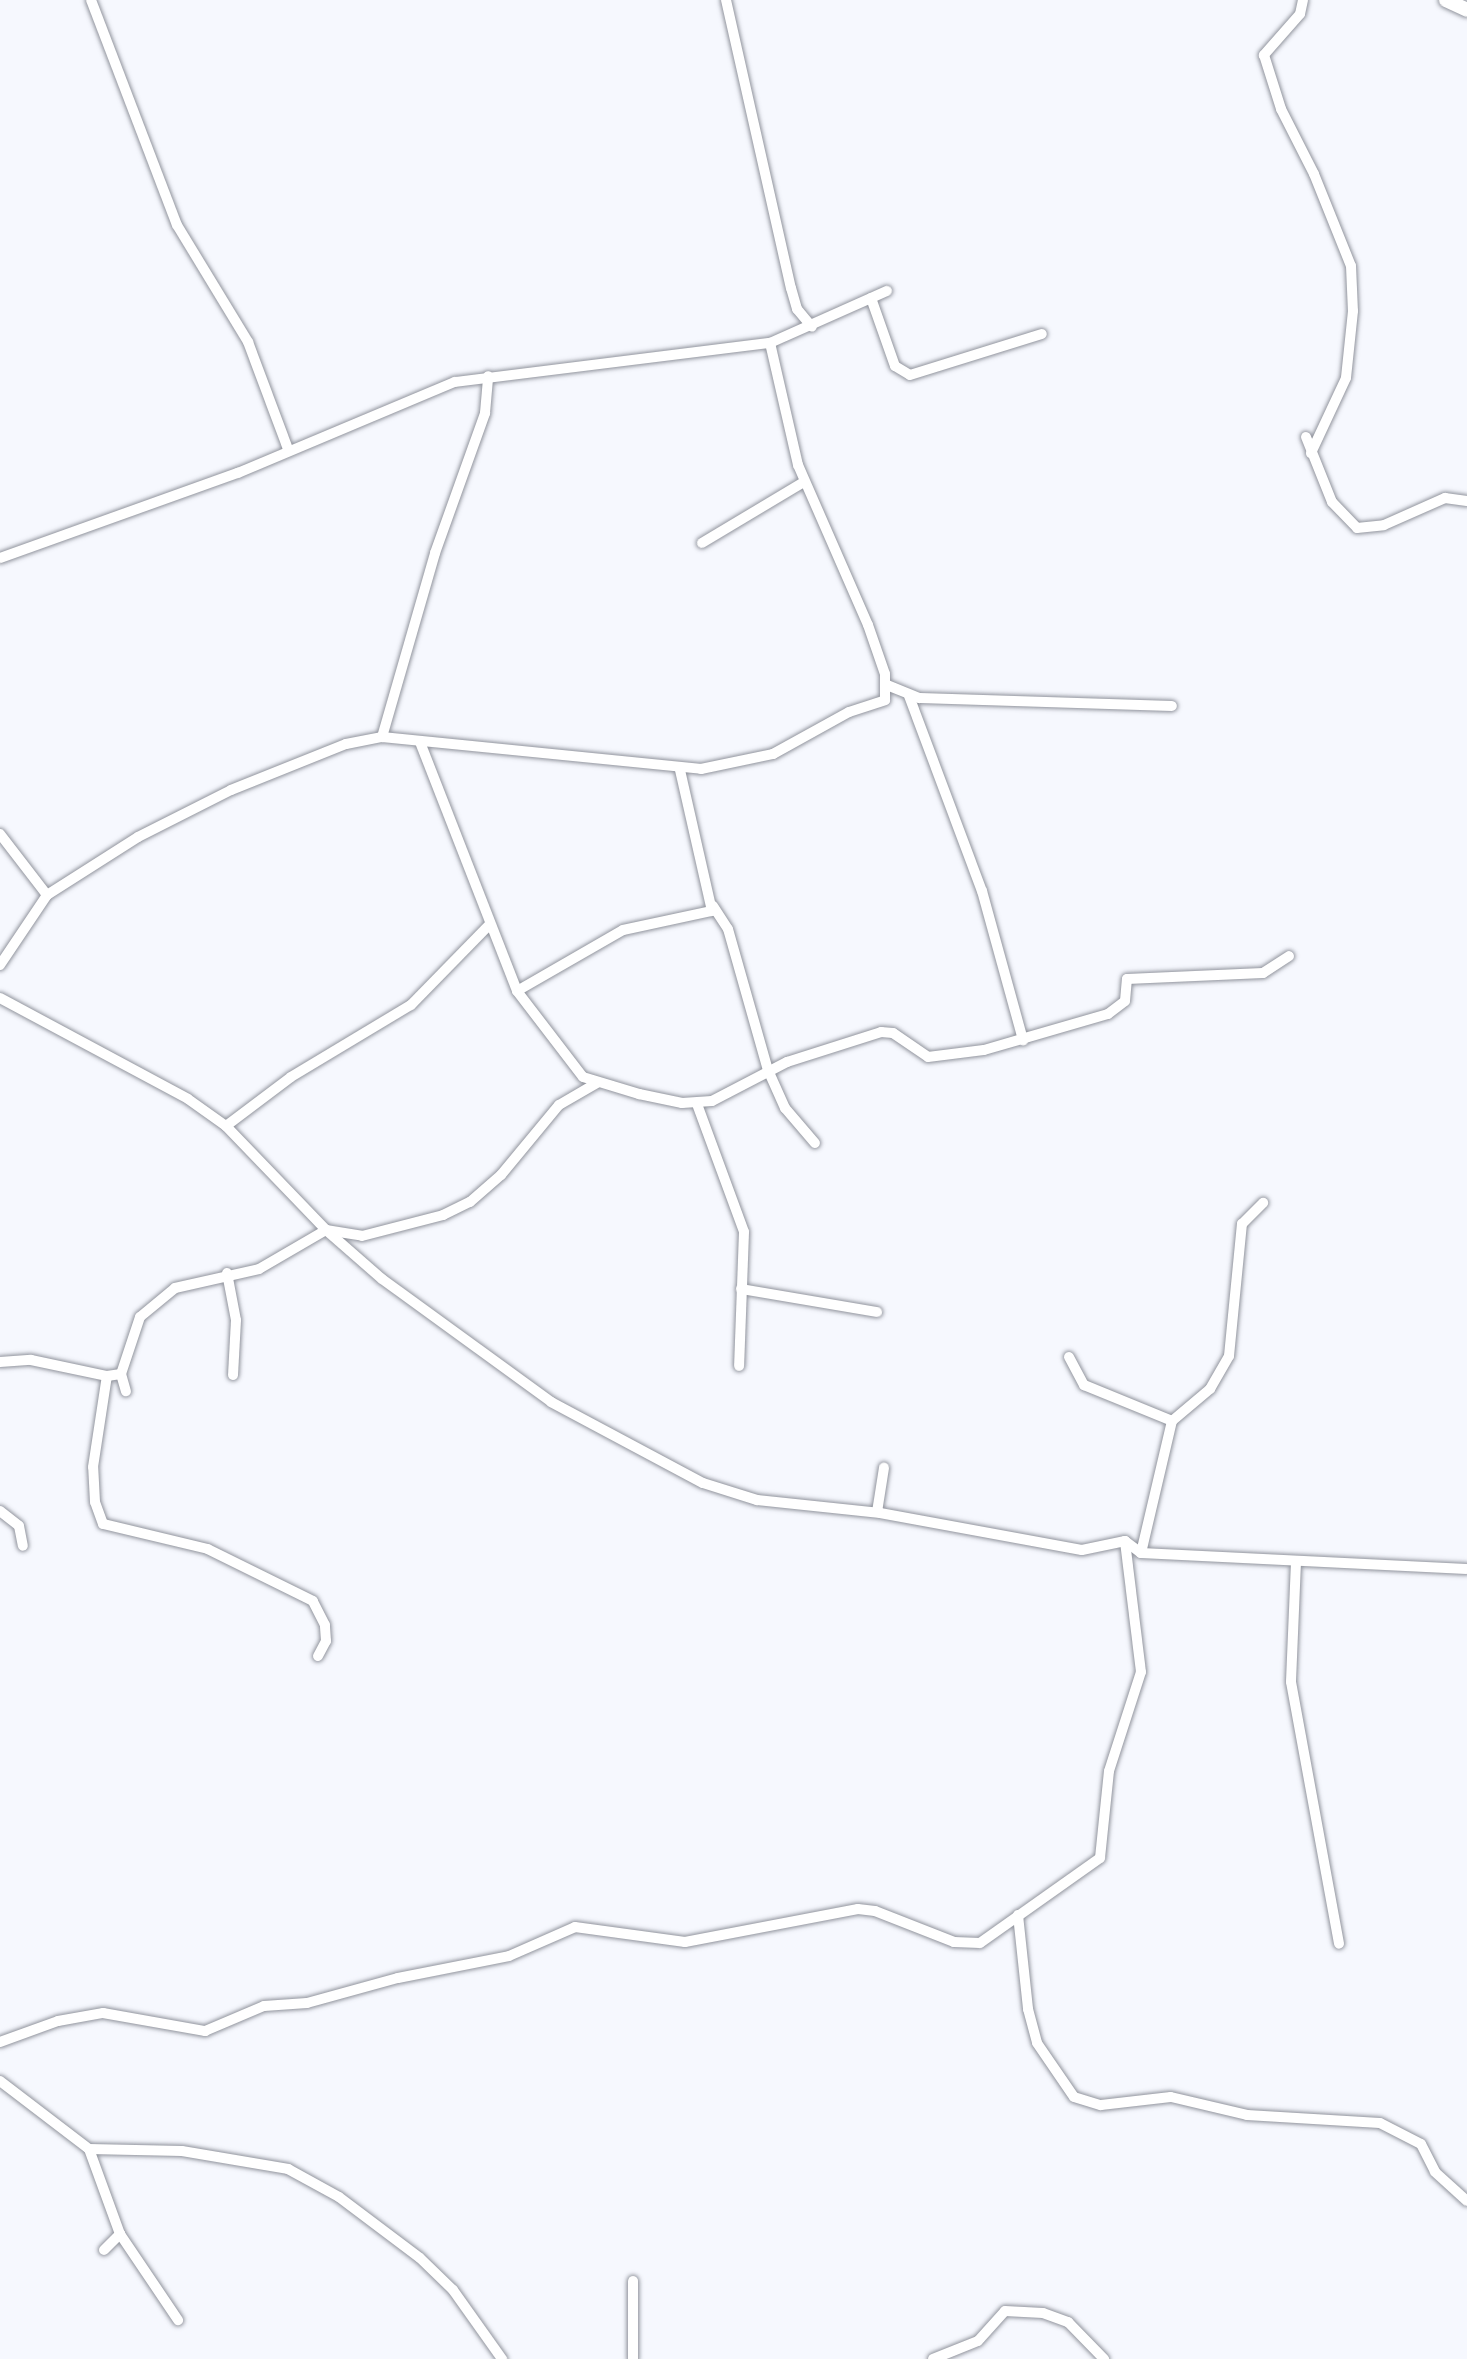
<!DOCTYPE html>
<html>
<head>
<meta charset="utf-8">
<style>
	body { margin:0 }
	#map { position:relative; width:1467px; height:2359px; overflow:hidden; background:#f6f8fe; font-family:"IBM Plex Sans",sans-serif }
	div>[style] { position:absolute }
	.roads { filter:drop-shadow(0 0 2px #91949d) drop-shadow(0 0 2px #91949d) }
	.street>* { height:10px; margin:-5px; padding:0 5px; transform-origin:5px; border-radius:5px; background:#fff }
	.secondary>* { height:14px; margin:-7px; padding:0 7px; transform-origin:7px; border-radius:7px; background:#fff }
	span { translate:-50% -50%; white-space:nowrap; text-align:center; line-height:1.15; -webkit-text-stroke:6px #fff; paint-order:stroke }
</style>
</head>
<body>
<div id="map">
	<div class="roads">
		<div class="street">
			<div style="left:91px;top:0;width:241px;rotate:69.1deg"></div>
			<div style="left:177px;top:225px;width:137px;rotate:58.7deg"></div>
			<div style="left:248px;top:342px;width:114px;rotate:69.5deg"></div>
			<div style="left:726px;top:0;width:295px;rotate:77.3deg"></div>
			<div style="left:791px;top:288px;width:22px;rotate:74deg"></div>
			<div style="left:797px;top:309px;width:23px;rotate:50deg"></div>
			<div style="left:1303px;top:0;width:14px;rotate:102deg"></div>
			<div style="left:1300px;top:14px;width:55px;rotate:131.3deg"></div>
			<div style="left:1264px;top:55px;width:57px;rotate:72.5deg"></div>
			<div style="left:1281px;top:109px;width:73px;rotate:63.1deg"></div>
			<div style="left:1314px;top:174px;width:99px;rotate:68.1deg"></div>
			<div style="left:1351px;top:266px;width:45px;rotate:87.5deg"></div>
			<div style="left:1353px;top:311px;width:67px;rotate:96deg"></div>
			<div style="left:1346px;top:378px;width:83px;rotate:115deg"></div>
			<div style="left:871px;top:298px;width:72px;rotate:70.6deg"></div>
			<div style="left:895px;top:366px;width:17px;rotate:31deg"></div>
			<div style="left:910px;top:375px;width:138px;rotate:-17.3deg"></div>
			<div style="left:1306px;top:437px;width:70px;rotate:68.2deg"></div>
			<div style="left:1332px;top:502px;width:36px;rotate:46deg"></div>
			<div style="left:1357px;top:528px;width:27px;rotate:-6deg"></div>
			<div style="left:1384px;top:525px;width:67px;rotate:-23.9deg"></div>
			<div style="left:1445px;top:498px;width:22px;rotate:8deg"></div>
			<div style="left:702px;top:543px;width:119px;rotate:-30.9deg"></div>
			<div style="left:0;top:558px;width:253px;rotate:-19.7deg"></div>
			<div style="left:238px;top:473px;width:235px;rotate:-22.8deg"></div>
			<div style="left:455px;top:382px;width:317px;rotate:-7.1deg"></div>
			<div style="left:770px;top:343px;width:128px;rotate:-24deg"></div>
			<div style="left:887px;top:685px;width:35px;rotate:22deg"></div>
			<div style="left:920px;top:698px;width:252px;rotate:1.8deg"></div>
			<div style="left:909px;top:696px;width:208px;rotate:69.5deg"></div>
			<div style="left:982px;top:891px;width:155px;rotate:74.6deg"></div>
			<div style="left:382px;top:737px;width:191px;rotate:-73.9deg"></div>
			<div style="left:435px;top:553px;width:149px;rotate:-70.3deg"></div>
			<div style="left:485px;top:413px;width:37px;rotate:-85deg"></div>
			<div style="left:420px;top:742px;width:267px;rotate:68.7deg"></div>
			<div style="left:517px;top:991px;width:108px;rotate:52.5deg"></div>
			<div style="left:583px;top:1077px;width:59px;rotate:16.9deg"></div>
			<div style="left:639px;top:1094px;width:44px;rotate:11.8deg"></div>
			<div style="left:682px;top:1103px;width:30px;rotate:-4deg"></div>
			<div style="left:712px;top:1101px;width:85px;rotate:-27.5deg"></div>
			<div style="left:787px;top:1062px;width:99px;rotate:-17.7deg"></div>
			<div style="left:881px;top:1032px;width:12px;rotate:5deg"></div>
			<div style="left:893px;top:1033px;width:42px;rotate:34.4deg"></div>
			<div style="left:928px;top:1057px;width:56px;rotate:-7.1deg"></div>
			<div style="left:984px;top:1050px;width:129px;rotate:-16.2deg"></div>
			<div style="left:1108px;top:1014px;width:21px;rotate:-37deg"></div>
			<div style="left:1125px;top:1001px;width:22px;rotate:-85deg"></div>
			<div style="left:1127px;top:979px;width:136px;rotate:-2.5deg"></div>
			<div style="left:1263px;top:973px;width:31px;rotate:-33deg"></div>
			<div style="left:0;top:834px;width:77px;rotate:52.4deg"></div>
			<div style="left:713px;top:906px;width:27px;rotate:57deg"></div>
			<div style="left:728px;top:929px;width:147px;rotate:74.2deg"></div>
			<div style="left:768px;top:1070px;width:42px;rotate:65.9deg"></div>
			<div style="left:785px;top:1108px;width:46px;rotate:49.4deg"></div>
			<div style="left:0;top:965px;width:84px;rotate:-56.1deg"></div>
			<div style="left:47px;top:895px;width:108px;rotate:-32.5deg"></div>
			<div style="left:138px;top:837px;width:104px;rotate:-26.8deg"></div>
			<div style="left:231px;top:790px;width:124px;rotate:-21.8deg"></div>
			<div style="left:346px;top:744px;width:37px;rotate:-11deg"></div>
			<div style="left:382px;top:737px;width:321px;rotate:5.7deg"></div>
			<div style="left:701px;top:769px;width:74px;rotate:-11.8deg"></div>
			<div style="left:773px;top:754px;width:87px;rotate:-28.9deg"></div>
			<div style="left:849px;top:712px;width:38px;rotate:-18deg"></div>
			<div style="left:885px;top:700px;width:26px;rotate:-90deg"></div>
			<div style="left:885px;top:674px;width:52px;rotate:-109.1deg"></div>
			<div style="left:868px;top:625px;width:175px;rotate:-113.6deg"></div>
			<div style="left:798px;top:465px;width:125px;rotate:-102.9deg"></div>
			<div style="left:517px;top:991px;width:122px;rotate:-29.9deg"></div>
			<div style="left:623px;top:930px;width:91px;rotate:-12.1deg"></div>
			<div style="left:712px;top:911px;width:145px;rotate:-102.8deg"></div>
			<div style="left:0;top:998px;width:213px;rotate:28.2deg"></div>
			<div style="left:188px;top:1099px;width:47px;rotate:35.4deg"></div>
			<div style="left:226px;top:1126px;width:144px;rotate:46.1deg"></div>
			<div style="left:326px;top:1230px;width:74px;rotate:41.2deg"></div>
			<div style="left:382px;top:1279px;width:209px;rotate:36deg"></div>
			<div style="left:551px;top:1402px;width:172px;rotate:28.1deg"></div>
			<div style="left:703px;top:1483px;width:57px;rotate:17.5deg"></div>
			<div style="left:757px;top:1500px;width:124px;rotate:6deg"></div>
			<div style="left:880px;top:1513px;width:205px;rotate:10.4deg"></div>
			<div style="left:1082px;top:1550px;width:44px;rotate:-11.8deg"></div>
			<div style="left:1125px;top:1541px;width:20px;rotate:37deg"></div>
			<div style="left:1141px;top:1553px;width:326px;rotate:2.8deg"></div>
			<div style="left:697px;top:1104px;width:136px;rotate:69.8deg"></div>
			<div style="left:744px;top:1232px;width:134px;rotate:92.1deg"></div>
			<div style="left:226px;top:1126px;width:81px;rotate:-37deg"></div>
			<div style="left:291px;top:1077px;width:140px;rotate:-31deg"></div>
			<div style="left:411px;top:1005px;width:110px;rotate:-45.7deg"></div>
			<div style="left:227px;top:1273px;width:48px;rotate:79.2deg"></div>
			<div style="left:236px;top:1320px;width:55px;rotate:93.1deg"></div>
			<div style="left:741px;top:1289px;width:138px;rotate:9.6deg"></div>
			<div style="left:1069px;top:1357px;width:32px;rotate:62deg"></div>
			<div style="left:1084px;top:1385px;width:95px;rotate:22.2deg"></div>
			<div style="left:0;top:1362px;width:31px;rotate:-4deg"></div>
			<div style="left:31px;top:1360px;width:78px;rotate:11.9deg"></div>
			<div style="left:121px;top:1374px;width:18px;rotate:74deg"></div>
			<div style="left:0;top:1511px;width:24px;rotate:38deg"></div>
			<div style="left:19px;top:1526px;width:20px;rotate:79deg"></div>
			<div style="left:877px;top:1512px;width:45px;rotate:-81deg"></div>
			<div style="left:1141px;top:1553px;width:136px;rotate:-76.8deg"></div>
			<div style="left:1172px;top:1421px;width:50px;rotate:-40.1deg"></div>
			<div style="left:1210px;top:1389px;width:38px;rotate:-60deg"></div>
			<div style="left:1229px;top:1356px;width:133px;rotate:-84.4deg"></div>
			<div style="left:1242px;top:1224px;width:30px;rotate:-45deg"></div>
			<div style="left:1296px;top:1562px;width:120px;rotate:92.4deg"></div>
			<div style="left:1291px;top:1682px;width:266px;rotate:79.6deg"></div>
			<div style="left:318px;top:1656px;width:17px;rotate:-62deg"></div>
			<div style="left:326px;top:1641px;width:16px;rotate:-94deg"></div>
			<div style="left:325px;top:1625px;width:27px;rotate:-117deg"></div>
			<div style="left:313px;top:1601px;width:117px;rotate:-153.7deg"></div>
			<div style="left:208px;top:1549px;width:108px;rotate:-166.6deg"></div>
			<div style="left:103px;top:1524px;width:23px;rotate:-110deg"></div>
			<div style="left:95px;top:1502px;width:35px;rotate:-93deg"></div>
			<div style="left:93px;top:1467px;width:92px;rotate:-81.3deg"></div>
			<div style="left:107px;top:1376px;width:14px;rotate:-8deg"></div>
			<div style="left:121px;top:1374px;width:60px;rotate:-71.6deg"></div>
			<div style="left:140px;top:1317px;width:45px;rotate:-39.6deg"></div>
			<div style="left:175px;top:1288px;width:86px;rotate:-12.7deg"></div>
			<div style="left:259px;top:1269px;width:78px;rotate:-30.2deg"></div>
			<div style="left:326px;top:1230px;width:36px;rotate:9deg"></div>
			<div style="left:362px;top:1236px;width:84px;rotate:-14.5deg"></div>
			<div style="left:443px;top:1215px;width:30px;rotate:-26deg"></div>
			<div style="left:470px;top:1202px;width:41px;rotate:-41.1deg"></div>
			<div style="left:501px;top:1175px;width:91px;rotate:-50.4deg"></div>
			<div style="left:559px;top:1105px;width:44px;rotate:-30.1deg"></div>
			<div style="left:1018px;top:1915px;width:95px;rotate:83.9deg"></div>
			<div style="left:1028px;top:2009px;width:35px;rotate:75deg"></div>
			<div style="left:1037px;top:2043px;width:65px;rotate:55.6deg"></div>
			<div style="left:1074px;top:2097px;width:28px;rotate:17deg"></div>
			<div style="left:1101px;top:2105px;width:70px;rotate:-6.5deg"></div>
			<div style="left:1171px;top:2097px;width:78px;rotate:13.3deg"></div>
			<div style="left:1247px;top:2115px;width:133px;rotate:3.4deg"></div>
			<div style="left:1380px;top:2123px;width:46px;rotate:27.1deg"></div>
			<div style="left:1421px;top:2144px;width:31px;rotate:63deg"></div>
			<div style="left:1435px;top:2172px;width:43px;rotate:42.2deg"></div>
			<div style="left:0;top:2042px;width:62px;rotate:-19.9deg"></div>
			<div style="left:58px;top:2021px;width:46px;rotate:-10.1deg"></div>
			<div style="left:103px;top:2013px;width:104px;rotate:10deg"></div>
			<div style="left:205px;top:2031px;width:64px;rotate:-23deg"></div>
			<div style="left:264px;top:2006px;width:43px;rotate:-4deg"></div>
			<div style="left:307px;top:2003px;width:94px;rotate:-15.4deg"></div>
			<div style="left:398px;top:1978px;width:113px;rotate:-11.2deg"></div>
			<div style="left:509px;top:1956px;width:72px;rotate:-23.7deg"></div>
			<div style="left:575px;top:1927px;width:111px;rotate:7.8deg"></div>
			<div style="left:685px;top:1942px;width:176px;rotate:-10.8deg"></div>
			<div style="left:858px;top:1909px;width:17px;rotate:7deg"></div>
			<div style="left:875px;top:1911px;width:85px;rotate:21.4deg"></div>
			<div style="left:954px;top:1942px;width:26px;rotate:2deg"></div>
			<div style="left:980px;top:1943px;width:147px;rotate:-35.3deg"></div>
			<div style="left:1100px;top:1858px;width:87px;rotate:-84.1deg"></div>
			<div style="left:1109px;top:1771px;width:104px;rotate:-72.1deg"></div>
			<div style="left:1141px;top:1672px;width:132px;rotate:-97deg"></div>
			<div style="left:0;top:2081px;width:112px;rotate:37.4deg"></div>
			<div style="left:89px;top:2149px;width:93px;rotate:1.2deg"></div>
			<div style="left:182px;top:2151px;width:108px;rotate:9.6deg"></div>
			<div style="left:288px;top:2169px;width:58px;rotate:28.8deg"></div>
			<div style="left:339px;top:2197px;width:101px;rotate:37deg"></div>
			<div style="left:420px;top:2258px;width:46px;rotate:44.1deg"></div>
			<div style="left:453px;top:2290px;width:85px;rotate:54.6deg"></div>
			<div style="left:89px;top:2149px;width:90px;rotate:70deg"></div>
			<div style="left:120px;top:2234px;width:104px;rotate:56deg"></div>
			<div style="left:104px;top:2250px;width:23px;rotate:-45deg"></div>
			<div style="left:633px;top:2281px;width:78px;rotate:90deg"></div>
			<div style="left:933px;top:2359px;width:48px;rotate:-21.8deg"></div>
			<div style="left:978px;top:2341px;width:40px;rotate:-48deg"></div>
			<div style="left:1005px;top:2311px;width:38px;rotate:3deg"></div>
			<div style="left:1043px;top:2313px;width:27px;rotate:20deg"></div>
			<div style="left:1068px;top:2322px;width:52px;rotate:45.8deg"></div>
		</div>
		<div class="secondary">
			<div style="left:1446px;top:0;width:23px;rotate:25deg"></div>
		</div>
	</div>
</div>
</body>
</html>
